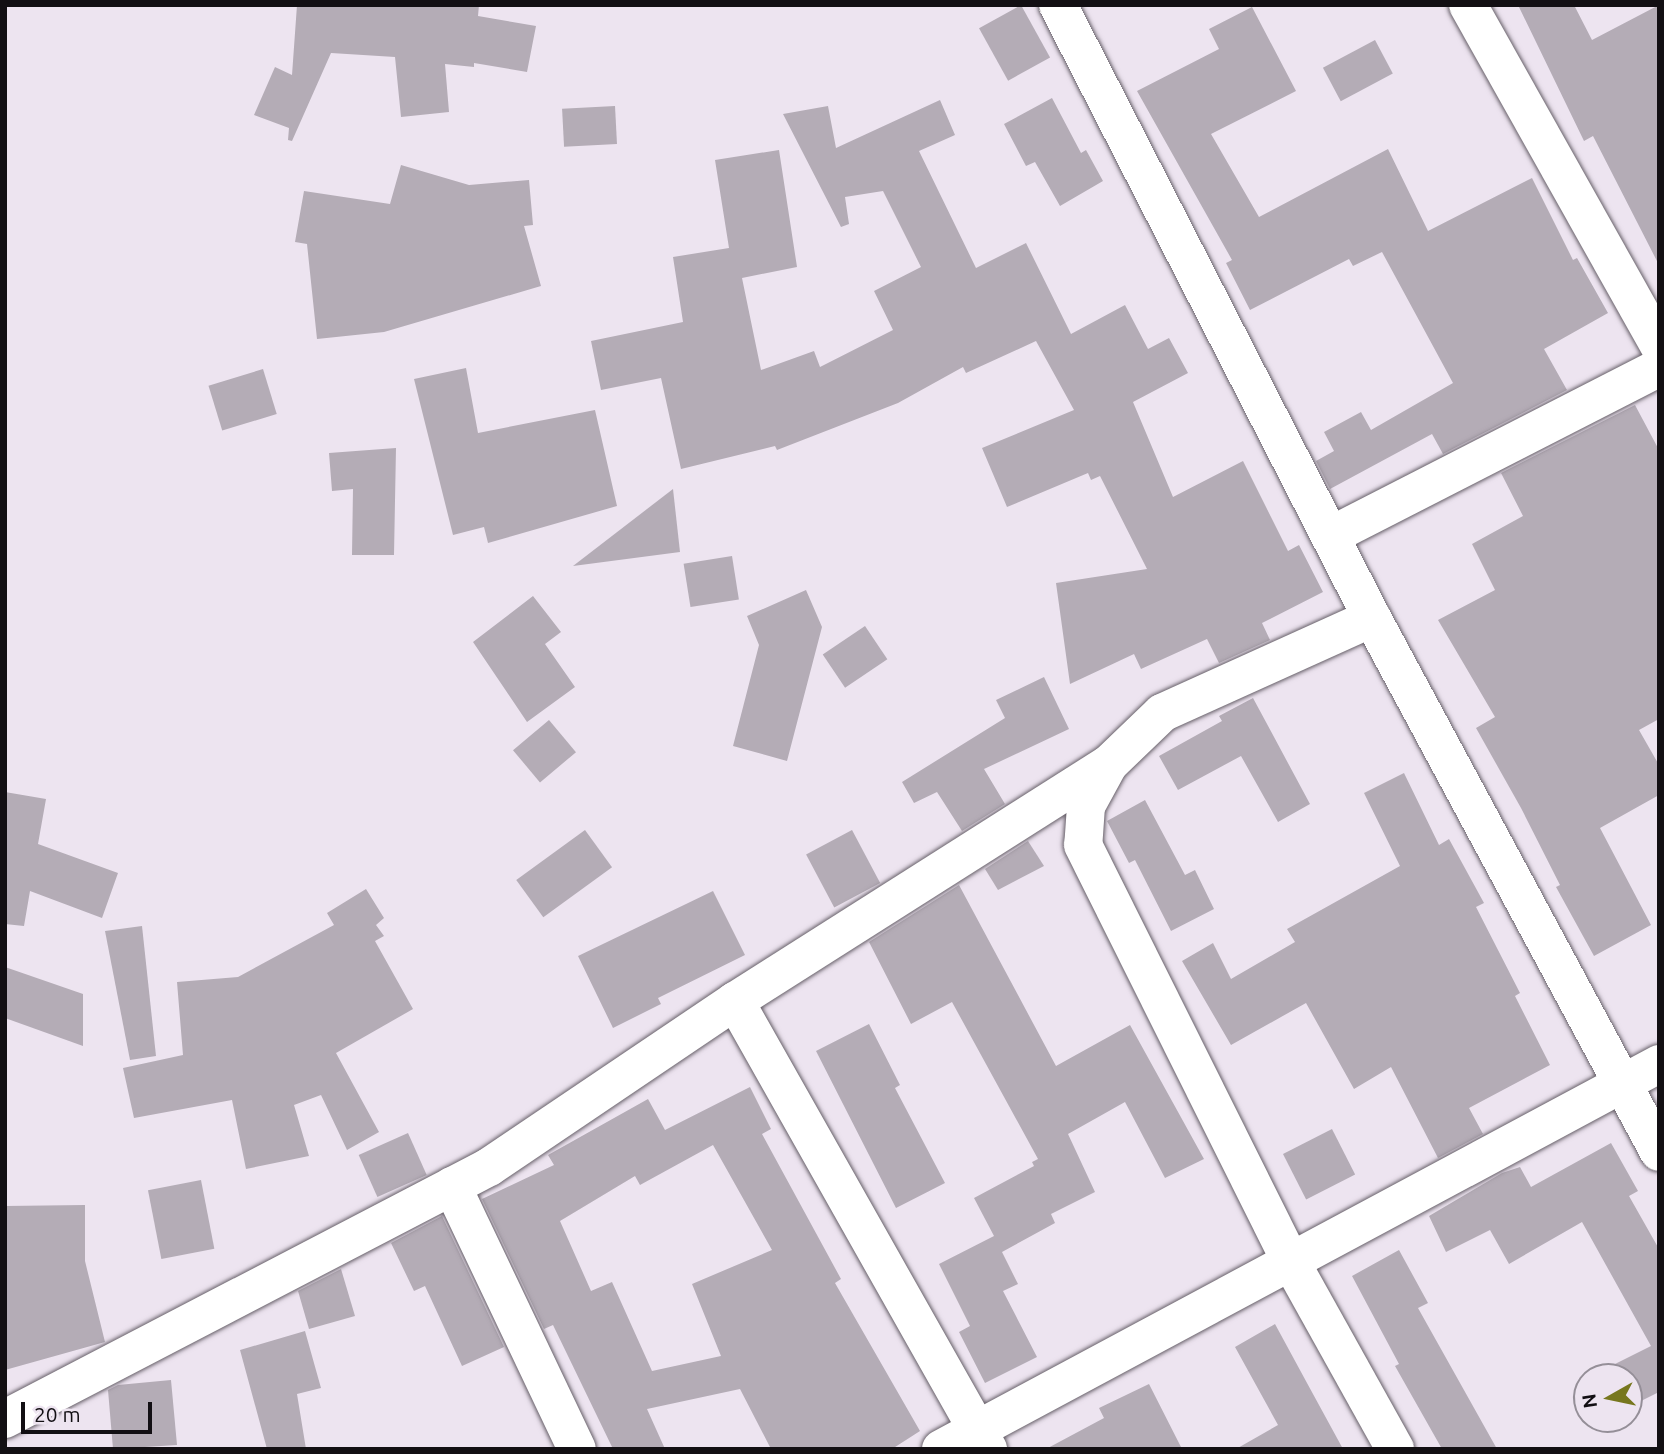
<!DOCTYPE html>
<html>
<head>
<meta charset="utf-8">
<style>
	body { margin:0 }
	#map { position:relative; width:1664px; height:1454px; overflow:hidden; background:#ede4f0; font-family:Ubuntu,sans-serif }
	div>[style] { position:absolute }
	.building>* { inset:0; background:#b4acb6; transform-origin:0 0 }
	.roads { filter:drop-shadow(0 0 2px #665f68) drop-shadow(0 0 2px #665f68) }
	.minor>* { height:38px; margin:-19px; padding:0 19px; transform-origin:19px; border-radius:19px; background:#fff }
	span { translate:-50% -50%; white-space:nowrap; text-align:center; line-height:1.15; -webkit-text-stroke:6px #ede4f0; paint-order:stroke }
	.frame { position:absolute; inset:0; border:7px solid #120f13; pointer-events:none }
	.north { position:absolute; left:1573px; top:1363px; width:70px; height:70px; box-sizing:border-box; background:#ede4f0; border:2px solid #958f98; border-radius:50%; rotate:261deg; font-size:19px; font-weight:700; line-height:28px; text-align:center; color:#120f13 }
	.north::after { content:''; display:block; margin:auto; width:24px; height:32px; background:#77771e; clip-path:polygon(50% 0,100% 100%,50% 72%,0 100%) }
	.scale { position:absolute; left:21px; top:1402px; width:131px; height:32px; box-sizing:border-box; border:4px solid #120f13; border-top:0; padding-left:9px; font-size:21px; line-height:24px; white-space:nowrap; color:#120f13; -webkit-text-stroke:5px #ede4f0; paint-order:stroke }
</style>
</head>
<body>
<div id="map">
	<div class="building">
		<div style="clip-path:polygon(297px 5px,479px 5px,478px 16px,536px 26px,527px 72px,474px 63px,474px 67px,445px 64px,449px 112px,401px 117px,395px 57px,331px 53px,292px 141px,288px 140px,289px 128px,254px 115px,275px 67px,292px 75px)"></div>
		<div style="left:1021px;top:5px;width:60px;height:48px;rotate:61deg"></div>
		<div style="clip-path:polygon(1518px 5px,1574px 5px,1592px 40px,1659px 5px,1659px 265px,1593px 136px,1584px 141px)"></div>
		<div style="clip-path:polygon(1252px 7px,1296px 91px,1211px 134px,1259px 217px,1388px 149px,1428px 231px,1532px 178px,1573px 260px,1577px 258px,1608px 313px,1544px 349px,1567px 390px,1443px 454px,1432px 434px,1330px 489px,1316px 461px,1334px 451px,1324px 432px,1361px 412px,1371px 430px,1453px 383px,1382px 252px,1353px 266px,1349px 259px,1250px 310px,1226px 263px,1232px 260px,1137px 91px,1219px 49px,1209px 29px)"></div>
		<div style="left:1375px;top:40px;width:38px;height:59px;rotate:62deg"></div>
		<div style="clip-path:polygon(1052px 98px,1081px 153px,1086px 150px,1103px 181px,1060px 206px,1035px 162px,1026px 166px,1004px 124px)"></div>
		<div style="clip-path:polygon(940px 100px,955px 135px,919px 151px,976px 268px,1026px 243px,1071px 334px,1125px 305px,1148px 349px,1169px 338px,1188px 373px,1133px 402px,1173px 497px,1243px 461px,1288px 551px,1299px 545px,1323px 592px,1262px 623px,1270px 640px,1219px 663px,1207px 639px,1141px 669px,1134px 654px,1070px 684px,1056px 583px,1147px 569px,1100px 476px,1091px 480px,1088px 473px,1007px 507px,982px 448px,1074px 410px,1036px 341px,966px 373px,963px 367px,898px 403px,777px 450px,775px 446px,681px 469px,661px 378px,601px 390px,591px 341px,683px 322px,673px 257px,729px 248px,715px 160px,779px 150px,797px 267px,742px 278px,761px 370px,814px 351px,820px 367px,893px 330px,874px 291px,921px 267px,883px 191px,845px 197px,849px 224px,841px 227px,783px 114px,828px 106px,836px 148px)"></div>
		<div style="left:615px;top:106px;width:38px;height:53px;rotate:87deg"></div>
		<div style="clip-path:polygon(401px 165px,469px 185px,529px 180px,533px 225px,524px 226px,541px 286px,384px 332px,317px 339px,307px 244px,295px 242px,304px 191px,390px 204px)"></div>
		<div style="clip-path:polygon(466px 368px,478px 433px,595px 410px,617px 506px,488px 543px,484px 527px,453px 535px,414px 379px)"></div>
		<div style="left:263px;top:369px;width:47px;height:57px;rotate:73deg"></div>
		<div style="clip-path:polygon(1635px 405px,1659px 450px,1659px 719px,1639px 730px,1659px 765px,1659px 795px,1600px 828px,1651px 925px,1594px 956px,1556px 887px,1560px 885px,1521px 808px,1476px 728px,1495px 717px,1438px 620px,1495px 590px,1472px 544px,1523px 516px,1501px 473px)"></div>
		<div style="clip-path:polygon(396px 448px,394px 555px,352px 555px,353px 489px,332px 491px,329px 453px)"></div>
		<div style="clip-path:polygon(673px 489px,680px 552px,573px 566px)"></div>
		<div style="left:732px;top:556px;width:44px;height:49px;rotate:81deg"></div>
		<div style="clip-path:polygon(806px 590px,822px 627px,787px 761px,733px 746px,759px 645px,747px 616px)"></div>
		<div style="clip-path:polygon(533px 596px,561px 632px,545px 644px,575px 687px,527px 722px,473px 642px)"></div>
		<div style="left:865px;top:626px;width:40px;height:51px;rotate:56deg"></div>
		<div style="clip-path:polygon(1044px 677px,1069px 729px,984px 769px,1005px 804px,962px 831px,937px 792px,914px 803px,902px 782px,1005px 718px,996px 700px)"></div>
		<div style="clip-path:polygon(1253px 698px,1310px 804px,1278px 822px,1241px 756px,1178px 790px,1159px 756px,1222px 721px,1219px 716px)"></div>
		<div style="left:549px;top:720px;width:42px;height:47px;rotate:50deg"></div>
		<div style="clip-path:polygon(1404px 773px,1439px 845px,1449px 839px,1484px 903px,1476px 907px,1520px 993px,1515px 996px,1550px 1065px,1469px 1108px,1483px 1134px,1438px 1158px,1391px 1067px,1354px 1089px,1306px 1003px,1231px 1045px,1182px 961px,1213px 943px,1231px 979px,1295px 942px,1287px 929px,1400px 866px,1364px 793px)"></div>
		<div style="clip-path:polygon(5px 792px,46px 799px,38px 844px,118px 873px,102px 918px,30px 891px,24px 926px,5px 924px)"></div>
		<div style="clip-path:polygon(1145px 800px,1185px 875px,1195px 870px,1214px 909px,1171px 931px,1135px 860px,1129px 863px,1107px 821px)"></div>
		<div style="left:585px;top:830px;width:46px;height:85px;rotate:54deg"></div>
		<div style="left:852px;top:830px;width:60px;height:52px;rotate:62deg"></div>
		<div style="clip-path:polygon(1028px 841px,1044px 866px,998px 890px,985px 869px)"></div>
		<div style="clip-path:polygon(959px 885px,1056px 1066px,1130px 1025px,1204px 1159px,1165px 1178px,1125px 1102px,1068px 1134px,1095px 1192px,1051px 1214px,1055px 1223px,1002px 1252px,996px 1240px,1018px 1284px,1003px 1291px,1037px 1357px,985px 1383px,959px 1332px,970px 1326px,939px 1264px,994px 1236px,974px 1198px,1034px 1166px,1032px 1162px,1038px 1159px,952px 1002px,911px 1024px,869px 942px)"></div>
		<div style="clip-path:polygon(366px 889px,384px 918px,376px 925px,384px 936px,375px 941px,413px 1009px,336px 1053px,379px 1132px,347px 1150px,321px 1095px,294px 1105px,309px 1156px,246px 1169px,232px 1100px,134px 1118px,123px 1068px,183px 1055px,177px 982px,238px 977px,334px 925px,327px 913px)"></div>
		<div style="clip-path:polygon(713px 891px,745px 955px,658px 998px,661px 1004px,613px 1028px,578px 956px)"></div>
		<div style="clip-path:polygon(142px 926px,156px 1056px,130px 1060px,105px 931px)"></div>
		<div style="clip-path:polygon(5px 967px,83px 994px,83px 1046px,5px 1018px)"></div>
		<div style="clip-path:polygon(869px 1024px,900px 1085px,895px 1088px,945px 1183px,896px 1208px,816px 1051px)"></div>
		<div style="clip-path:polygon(evenodd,750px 1087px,771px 1129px,762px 1134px,841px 1279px,835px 1283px,920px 1431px,892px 1449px,771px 1449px,740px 1389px,647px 1409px,665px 1449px,613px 1449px,553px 1325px,544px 1329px,482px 1199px,554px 1165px,548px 1155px,648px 1099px,665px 1130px,750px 1087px,713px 1145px,772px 1250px,692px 1284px,721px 1356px,652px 1371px,612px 1282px,591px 1291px,560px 1221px,635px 1176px,640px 1185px,713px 1145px)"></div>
		<div style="left:1332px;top:1129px;width:51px;height:55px;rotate:63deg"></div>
		<div style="left:408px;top:1133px;width:46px;height:54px;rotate:66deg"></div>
		<div style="clip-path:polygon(1611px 1143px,1638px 1191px,1629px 1196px,1659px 1249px,1659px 1392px,1629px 1407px,1629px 1377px,1589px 1377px,1651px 1346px,1582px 1222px,1509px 1264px,1490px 1230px,1446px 1252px,1429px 1216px,1502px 1173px,1520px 1167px,1531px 1187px)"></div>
		<div style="left:201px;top:1180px;width:70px;height:54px;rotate:79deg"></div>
		<div style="clip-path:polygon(85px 1205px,85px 1261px,105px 1342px,5px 1370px,5px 1206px)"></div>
		<div style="clip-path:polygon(442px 1216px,504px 1347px,462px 1366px,425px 1286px,414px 1291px,391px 1243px)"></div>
		<div style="clip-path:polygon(1399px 1250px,1428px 1303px,1418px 1308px,1497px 1449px,1442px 1449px,1395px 1366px,1399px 1364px,1352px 1276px)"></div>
		<div style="clip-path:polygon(341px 1269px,355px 1316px,309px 1329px,298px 1291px)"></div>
		<div style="clip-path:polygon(1275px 1324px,1307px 1383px,1343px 1449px,1236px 1449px,1278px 1425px,1235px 1347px)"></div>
		<div style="clip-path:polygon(305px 1331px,321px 1388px,297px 1394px,306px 1449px,267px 1449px,240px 1350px)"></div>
		<div style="clip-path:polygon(171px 1380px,177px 1445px,113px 1449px,108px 1390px,118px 1385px)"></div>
		<div style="clip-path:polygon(1149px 1384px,1182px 1449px,1046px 1449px,1104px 1418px,1099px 1408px)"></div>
	</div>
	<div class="roads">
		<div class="minor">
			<div style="left:1058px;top:5px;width:689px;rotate:62.88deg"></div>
			<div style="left:1372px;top:618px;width:606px;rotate:61.74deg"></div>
			<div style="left:1468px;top:5px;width:390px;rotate:60.7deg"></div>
			<div style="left:1332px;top:535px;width:367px;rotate:-27.1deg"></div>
			<div style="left:1372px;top:618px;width:230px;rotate:155.7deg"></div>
			<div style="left:1162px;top:713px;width:74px;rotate:136.1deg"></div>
			<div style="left:1109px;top:764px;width:48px;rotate:118.7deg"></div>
			<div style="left:1086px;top:806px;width:39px;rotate:94deg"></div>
			<div style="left:1083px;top:845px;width:466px;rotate:63.5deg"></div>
			<div style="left:1291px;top:1262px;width:214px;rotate:60.9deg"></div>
			<div style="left:735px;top:1001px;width:515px;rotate:60.55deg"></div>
			<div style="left:452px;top:1186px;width:291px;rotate:64.6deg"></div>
			<div style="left:5px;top:1419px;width:546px;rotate:-27.5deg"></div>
			<div style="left:489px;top:1167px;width:297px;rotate:-34deg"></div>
			<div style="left:735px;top:1001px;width:443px;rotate:-32.4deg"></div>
			<div style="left:941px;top:1449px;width:815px;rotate:-28.2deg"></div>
		</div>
	</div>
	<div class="frame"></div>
	<div class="north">N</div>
	<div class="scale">20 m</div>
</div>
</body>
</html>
